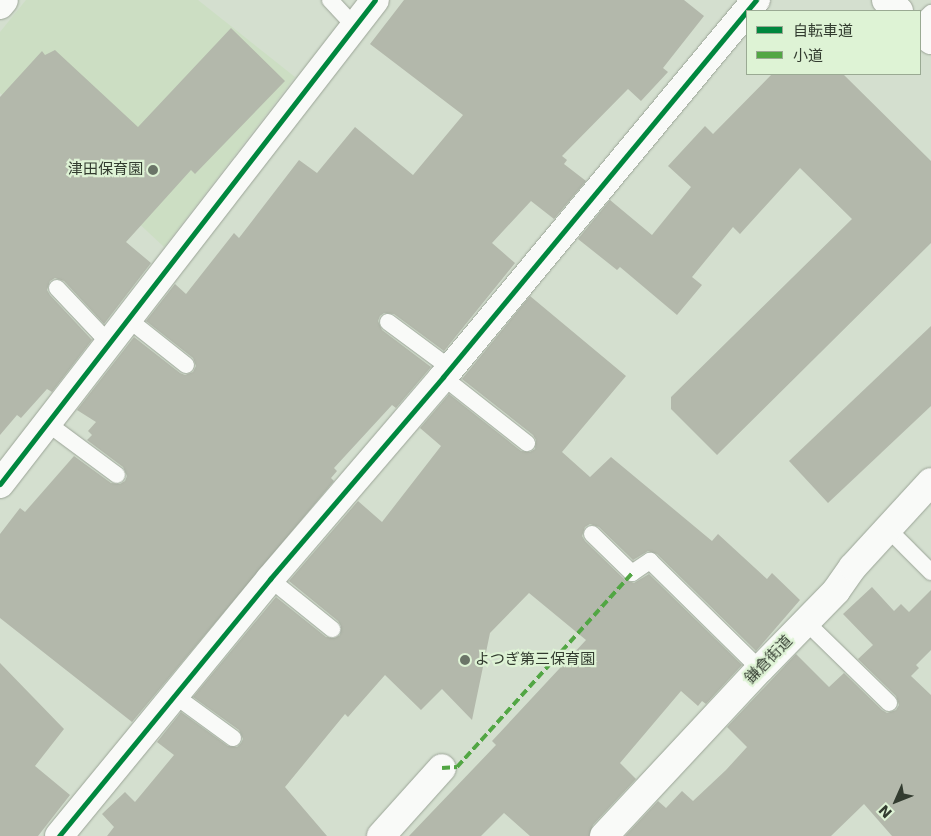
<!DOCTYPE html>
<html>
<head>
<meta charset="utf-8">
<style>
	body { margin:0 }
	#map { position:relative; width:931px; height:836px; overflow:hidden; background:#d4dfcf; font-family:"DejaVu Sans","Noto Sans JP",sans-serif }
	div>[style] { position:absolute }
	.built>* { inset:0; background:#ccdec3 }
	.building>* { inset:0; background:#b3b8ab }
	.roads { filter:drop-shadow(0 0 1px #9ba497) drop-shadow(0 0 1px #9ba497) }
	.lane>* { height:16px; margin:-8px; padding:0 8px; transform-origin:8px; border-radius:8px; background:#f9faf8 }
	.street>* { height:28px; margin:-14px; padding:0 14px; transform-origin:14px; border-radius:14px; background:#f9faf8 }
	.secondary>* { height:28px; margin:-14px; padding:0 14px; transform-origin:14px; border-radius:14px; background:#f9faf8 }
	.quiet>* { height:4px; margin-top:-2px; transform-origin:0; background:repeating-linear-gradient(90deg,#52a644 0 8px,transparent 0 12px) }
	.cycleway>* { height:5px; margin:-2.5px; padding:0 2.5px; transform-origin:2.5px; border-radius:2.5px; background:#00873e }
	.dots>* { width:14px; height:14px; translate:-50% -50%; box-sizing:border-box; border:2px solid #def3d5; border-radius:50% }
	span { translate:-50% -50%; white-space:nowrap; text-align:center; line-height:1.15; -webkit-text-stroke:4.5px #def3d5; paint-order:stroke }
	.poi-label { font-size:15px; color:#333c30 }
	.right { translate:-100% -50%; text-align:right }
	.left { translate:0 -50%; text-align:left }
	.street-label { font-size:15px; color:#333c30 }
	.legend { position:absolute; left:746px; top:10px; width:175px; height:65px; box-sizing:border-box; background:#def3d5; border:1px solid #9aaa93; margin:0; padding:6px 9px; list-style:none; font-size:15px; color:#333c30 }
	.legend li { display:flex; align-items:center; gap:10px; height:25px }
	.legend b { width:25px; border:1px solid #9aaa93 }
	.north { position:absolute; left:871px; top:776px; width:50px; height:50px; -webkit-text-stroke:4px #def3d5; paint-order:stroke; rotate:226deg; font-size:14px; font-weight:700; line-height:20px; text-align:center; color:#333c30 }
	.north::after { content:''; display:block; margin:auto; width:18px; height:22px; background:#333c30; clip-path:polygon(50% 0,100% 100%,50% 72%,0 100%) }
</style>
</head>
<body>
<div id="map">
	<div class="built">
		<div style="clip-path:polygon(26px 0,198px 0,295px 77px,164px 247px,0 93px,0 32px)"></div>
	</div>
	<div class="building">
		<div style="clip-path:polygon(404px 0,684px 0,704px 16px,663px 68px,668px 72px,641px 101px,628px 89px,562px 156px,567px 160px,564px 164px,586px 181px,554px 219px,531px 201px,492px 243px,515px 263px,444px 351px,394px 314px,384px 313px,380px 316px,378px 321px,382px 330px,431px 367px,396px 408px,392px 405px,334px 468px,337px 471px,331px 478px,334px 481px,132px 722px,0 618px,0 534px,20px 508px,25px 512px,74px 456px,111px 483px,120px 484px,125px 481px,127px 476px,123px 467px,87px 440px,92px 435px,88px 431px,96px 422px,77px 410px,134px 337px,180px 373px,185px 375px,193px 372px,196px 366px,193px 358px,146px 321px,175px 284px,186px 294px,234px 233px,239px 238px,299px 160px,317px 173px,355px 127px,413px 175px,463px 115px,370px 44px)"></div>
		<div style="clip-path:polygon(231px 28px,285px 81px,195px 174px,191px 170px,126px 242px,151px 263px,104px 324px,64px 281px,55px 278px,50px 281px,47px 290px,50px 295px,92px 340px,52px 392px,47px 389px,21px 418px,17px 415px,0 435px,0 97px,42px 51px,45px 55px,55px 50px,138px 127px)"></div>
		<div style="clip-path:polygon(772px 74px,843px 74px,931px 161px,931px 243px,717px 455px,671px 409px,671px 397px,852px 219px,800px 168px,740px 234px,733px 227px,692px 277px,702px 285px,677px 315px,620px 267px,617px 270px,578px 239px,610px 200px,652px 235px,691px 187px,668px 166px,705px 126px,713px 134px)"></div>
		<div style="clip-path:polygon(530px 296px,626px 376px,562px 452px,590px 477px,611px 457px,712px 541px,718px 534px,767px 579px,772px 573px,800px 600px,756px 651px,657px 554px,648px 551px,633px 560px,599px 527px,590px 524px,585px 527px,582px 536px,585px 541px,625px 580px,634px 583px,649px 574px,742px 665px,706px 704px,702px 701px,698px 706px,681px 691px,620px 763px,636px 779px,593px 825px,589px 836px,530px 836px,504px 813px,481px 836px,409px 836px,496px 745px,492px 741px,586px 640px,529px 593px,490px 633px,472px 720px,442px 689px,421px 710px,385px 675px,348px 717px,345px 714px,285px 787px,327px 836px,107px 836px,114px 827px,102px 814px,125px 792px,135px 802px,174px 755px,157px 742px,181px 712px,228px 746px,237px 747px,241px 743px,243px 739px,239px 730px,193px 697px,276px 597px,326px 637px,335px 638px,340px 635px,341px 626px,338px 621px,289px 581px,358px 501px,382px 522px,441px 446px,420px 428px,449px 394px,521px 451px,530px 452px,535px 449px,536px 440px,533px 435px,462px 379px)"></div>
		<div style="clip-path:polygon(931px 326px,931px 406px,828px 503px,789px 461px)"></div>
		<div style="clip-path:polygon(872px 587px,894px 611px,901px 604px,909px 612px,931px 590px,931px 650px,916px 665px,919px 668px,911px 676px,931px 695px,931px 836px,892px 836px,864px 804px,831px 836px,625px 836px,658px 801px,666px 808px,682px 791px,693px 801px,726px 770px,747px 747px,727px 727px,796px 654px,829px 687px,844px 673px,882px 710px,887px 713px,896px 710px,899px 705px,896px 696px,858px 659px,873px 645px,843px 614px)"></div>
		<div style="clip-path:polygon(0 663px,64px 729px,35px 766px,70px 795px,38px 836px,0 836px)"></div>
	</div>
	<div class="roads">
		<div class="lane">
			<div style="left:330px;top:0;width:37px;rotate:47deg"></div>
			<div style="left:920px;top:24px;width:16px;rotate:-45deg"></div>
			<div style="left:57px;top:288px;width:76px;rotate:46.6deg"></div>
			<div style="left:128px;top:319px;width:74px;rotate:38.4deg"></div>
			<div style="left:388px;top:322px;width:77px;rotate:36.6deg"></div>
			<div style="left:443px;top:377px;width:107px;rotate:38.2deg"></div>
			<div style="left:47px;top:423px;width:87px;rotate:36.6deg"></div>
			<div style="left:888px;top:529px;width:61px;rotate:45deg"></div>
			<div style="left:592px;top:534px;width:56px;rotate:44.3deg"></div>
			<div style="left:632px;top:573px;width:22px;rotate:-34deg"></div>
			<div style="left:650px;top:561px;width:154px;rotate:44.5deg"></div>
			<div style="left:270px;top:579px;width:80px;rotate:38.9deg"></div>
			<div style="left:806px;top:622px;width:116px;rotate:44.3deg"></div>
			<div style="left:174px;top:695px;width:73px;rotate:36.1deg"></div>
		</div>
		<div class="street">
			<div style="left:0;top:5px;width:6px;rotate:-51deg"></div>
			<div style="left:0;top:484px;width:612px;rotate:-52.23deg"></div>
			<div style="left:59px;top:836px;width:333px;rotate:-50.6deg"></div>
			<div style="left:270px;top:579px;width:266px;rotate:-49.4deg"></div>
			<div style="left:443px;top:377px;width:490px;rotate:-50.3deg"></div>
			<div style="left:381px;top:836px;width:91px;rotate:-48.1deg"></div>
			<div style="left:604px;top:836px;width:229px;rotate:-47deg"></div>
			<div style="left:760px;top:669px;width:109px;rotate:-45.7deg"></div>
			<div style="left:836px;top:591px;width:29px;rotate:-55deg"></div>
			<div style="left:853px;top:567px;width:115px;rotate:-47.5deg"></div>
		</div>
		<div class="secondary">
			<div style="left:886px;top:0;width:17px;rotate:40deg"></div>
			<div style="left:920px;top:30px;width:15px;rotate:42deg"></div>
		</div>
	</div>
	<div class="quiet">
		<div style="left:442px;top:768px;width:15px;rotate:-4deg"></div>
		<div style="left:457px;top:767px;width:261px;rotate:-47.9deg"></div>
	</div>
	<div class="cycleway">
		<div style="left:0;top:484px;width:612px;rotate:-52.23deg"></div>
		<div style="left:59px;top:836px;width:333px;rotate:-50.6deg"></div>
		<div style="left:270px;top:579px;width:266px;rotate:-49.4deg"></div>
		<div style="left:443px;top:377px;width:490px;rotate:-50.3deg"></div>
	</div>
	<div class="dots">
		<div style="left:153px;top:170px;background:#6b7568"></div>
		<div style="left:465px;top:660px;background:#6b7568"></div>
	</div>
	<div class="poi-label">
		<span class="right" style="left:143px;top:170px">津田保育園</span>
		<span class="left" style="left:475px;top:660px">よつぎ第三保育園</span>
	</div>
	<div class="street-label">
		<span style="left:769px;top:660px;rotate:-46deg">鎌倉街道</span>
	</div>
	<ul class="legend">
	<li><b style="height:6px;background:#00873e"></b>自転車道</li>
	<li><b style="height:6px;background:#52a644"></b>小道</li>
	</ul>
	<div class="north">N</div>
</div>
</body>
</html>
